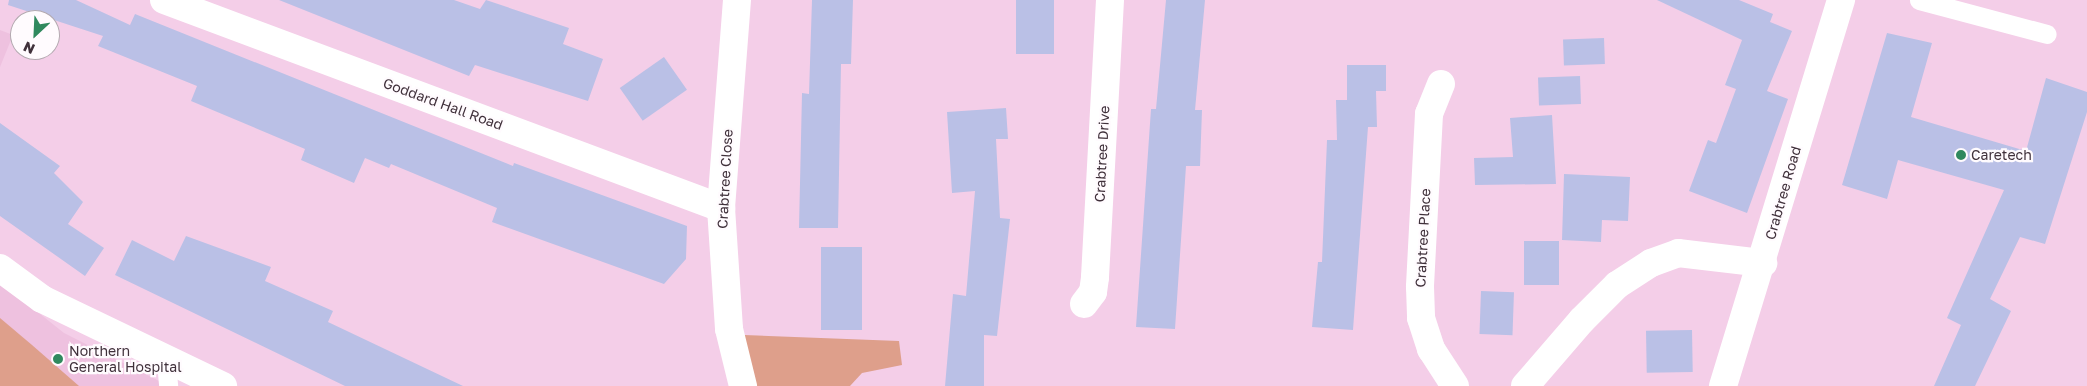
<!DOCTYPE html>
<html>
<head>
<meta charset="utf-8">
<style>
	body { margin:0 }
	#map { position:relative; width:2087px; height:386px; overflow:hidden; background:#f4cee8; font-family:"Golos Text",sans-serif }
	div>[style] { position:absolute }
	.built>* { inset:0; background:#eec1df }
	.green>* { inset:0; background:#de9f8b }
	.building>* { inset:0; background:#bac0e6; transform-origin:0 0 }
	.lane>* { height:19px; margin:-9.5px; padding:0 9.5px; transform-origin:9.5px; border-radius:9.5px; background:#fff }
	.street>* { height:28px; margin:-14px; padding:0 14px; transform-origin:14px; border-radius:14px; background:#fff }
	.primary>* { height:28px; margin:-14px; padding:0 14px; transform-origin:14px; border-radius:14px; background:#fff }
	.dots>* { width:14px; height:14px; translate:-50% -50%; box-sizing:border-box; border:2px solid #fffbfe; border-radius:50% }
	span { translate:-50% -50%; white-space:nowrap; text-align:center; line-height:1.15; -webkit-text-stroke:4.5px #fffbfe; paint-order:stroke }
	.street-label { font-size:14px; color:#40313b }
	.poi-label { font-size:14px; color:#40313b }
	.left { translate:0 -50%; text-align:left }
	.north { position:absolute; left:10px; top:10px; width:50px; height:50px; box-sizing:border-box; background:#fffbfe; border:1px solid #b3aab0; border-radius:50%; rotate:205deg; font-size:14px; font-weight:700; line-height:20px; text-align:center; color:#40313b }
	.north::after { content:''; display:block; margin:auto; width:18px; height:22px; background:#30895e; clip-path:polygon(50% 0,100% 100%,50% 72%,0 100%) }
</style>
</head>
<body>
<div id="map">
	<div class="built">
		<div style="clip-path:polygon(0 30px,13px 35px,0 67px)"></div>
		<div style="clip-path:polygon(0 282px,64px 333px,169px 386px,0 386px)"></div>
	</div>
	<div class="green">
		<div style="clip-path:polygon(0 318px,32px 345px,79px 386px,0 386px)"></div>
		<div style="clip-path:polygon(744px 335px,899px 341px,902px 365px,862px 373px,850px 386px,756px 386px)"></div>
	</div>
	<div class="building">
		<div style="clip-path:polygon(9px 0,76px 0,130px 25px,135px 14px,513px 166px,514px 163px,687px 226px,686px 259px,664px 284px,492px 222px,497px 208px,391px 164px,389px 168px,365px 158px,354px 183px,301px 160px,305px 149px,191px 101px,197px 86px,98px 46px,103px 36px,8px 5px)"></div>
		<div style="clip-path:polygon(279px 0,454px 0,480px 9px,486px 0,569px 28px,563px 44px,603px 59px,588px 101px,475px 65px,469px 76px)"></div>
		<div style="clip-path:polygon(812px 0,853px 0,851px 64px,841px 64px,838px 228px,799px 228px,802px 93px,809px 94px)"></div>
		<div style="left:1016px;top:0;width:38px;height:54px"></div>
		<div style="clip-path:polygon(1166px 0,1205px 0,1195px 110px,1202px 110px,1200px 166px,1186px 166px,1175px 329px,1136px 327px,1151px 109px,1156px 109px)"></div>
		<div style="clip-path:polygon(1657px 0,1739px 0,1773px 14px,1770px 22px,1792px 31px,1767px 91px,1788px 99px,1747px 213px,1689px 191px,1708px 140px,1716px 143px,1736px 89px,1725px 85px,1742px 40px)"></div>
		<div style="clip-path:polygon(1887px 33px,1932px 43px,1911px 117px,2026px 151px,2046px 78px,2087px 92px,2087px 112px,2045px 244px,2020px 237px,1990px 299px,2011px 311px,1975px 386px,1934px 386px,1961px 325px,1947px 318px,2004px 190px,1898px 160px,1887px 199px,1842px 185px)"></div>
		<div style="left:1604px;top:38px;width:26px;height:41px;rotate:88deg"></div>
		<div style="left:664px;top:57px;width:40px;height:54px;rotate:55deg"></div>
		<div style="clip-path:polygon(1347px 65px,1386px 65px,1386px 91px,1376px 91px,1377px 127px,1368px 127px,1353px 330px,1312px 327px,1318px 262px,1322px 262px,1327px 140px,1337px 140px,1336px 100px,1347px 100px)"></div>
		<div style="left:1580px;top:76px;width:28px;height:42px;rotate:88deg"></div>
		<div style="clip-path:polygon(1006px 108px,1008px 139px,996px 139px,1000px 218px,1010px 219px,997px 336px,984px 335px,984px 386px,945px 386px,953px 294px,966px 296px,975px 191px,952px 193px,947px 112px)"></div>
		<div style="clip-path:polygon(1552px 115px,1556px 184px,1475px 185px,1474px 158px,1513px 157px,1510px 118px)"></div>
		<div style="clip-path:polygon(0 123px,60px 166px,54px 173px,83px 202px,68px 224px,104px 248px,85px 276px,0 216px)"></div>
		<div style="clip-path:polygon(1564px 174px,1630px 177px,1628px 221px,1602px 220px,1601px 242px,1562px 240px)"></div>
		<div style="clip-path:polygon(186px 236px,271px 267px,265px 281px,333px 311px,328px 322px,463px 386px,345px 386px,115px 275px,132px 240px,174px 261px)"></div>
		<div style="left:1524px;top:241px;width:35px;height:44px"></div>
		<div style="left:821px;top:247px;width:41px;height:83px"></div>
		<div style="left:1481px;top:291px;width:33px;height:43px;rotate:2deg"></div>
		<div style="left:1692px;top:330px;width:42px;height:46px;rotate:89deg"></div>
	</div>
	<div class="lane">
		<div style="left:1919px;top:0;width:132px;rotate:14.9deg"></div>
		<div style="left:166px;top:361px;width:25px;rotate:85deg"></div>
	</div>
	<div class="street">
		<div style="left:164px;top:0;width:595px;rotate:20.48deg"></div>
		<div style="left:737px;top:0;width:209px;rotate:94.4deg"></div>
		<div style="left:721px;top:208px;width:121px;rotate:86.2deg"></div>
		<div style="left:729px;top:329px;width:59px;rotate:76.2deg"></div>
		<div style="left:1441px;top:84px;width:32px;rotate:112deg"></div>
		<div style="left:1429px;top:114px;width:173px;rotate:93deg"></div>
		<div style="left:1420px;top:287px;width:31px;rotate:88deg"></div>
		<div style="left:1421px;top:318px;width:33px;rotate:72deg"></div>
		<div style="left:1431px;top:349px;width:44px;rotate:57deg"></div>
		<div style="left:1084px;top:304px;width:15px;rotate:-53deg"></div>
		<div style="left:1093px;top:292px;width:15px;rotate:-82deg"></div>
		<div style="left:1095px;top:277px;width:277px;rotate:-86.9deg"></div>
		<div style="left:1525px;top:386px;width:87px;rotate:-49.2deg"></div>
		<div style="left:1582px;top:320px;width:49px;rotate:-45deg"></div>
		<div style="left:1617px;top:285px;width:40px;rotate:-32.9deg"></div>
		<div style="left:1651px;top:263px;width:29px;rotate:-20deg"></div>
		<div style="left:1678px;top:253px;width:86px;rotate:6.7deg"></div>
		<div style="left:1723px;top:386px;width:404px;rotate:-73deg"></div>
	</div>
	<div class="primary">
		<div style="left:0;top:268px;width:52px;rotate:36.4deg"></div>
		<div style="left:42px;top:299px;width:201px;rotate:25.7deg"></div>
	</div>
	<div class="dots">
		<div style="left:1961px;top:155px;background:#30895e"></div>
		<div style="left:58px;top:359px;background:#30895e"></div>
	</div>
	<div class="street-label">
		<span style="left:443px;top:104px;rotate:20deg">Goddard Hall Road</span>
		<span style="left:1102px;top:154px;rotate:-87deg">Crabtree Drive</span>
		<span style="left:725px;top:179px;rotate:-87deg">Crabtree Close</span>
		<span style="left:1783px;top:193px;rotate:-74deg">Crabtree Road</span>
		<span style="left:1423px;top:238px;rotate:-87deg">Crabtree Place</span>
	</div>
	<div class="poi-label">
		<span class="left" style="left:1971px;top:155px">Caretech</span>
		<span class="left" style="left:69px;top:359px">Northern<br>General Hospital</span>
	</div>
	<div class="north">N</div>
</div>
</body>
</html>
